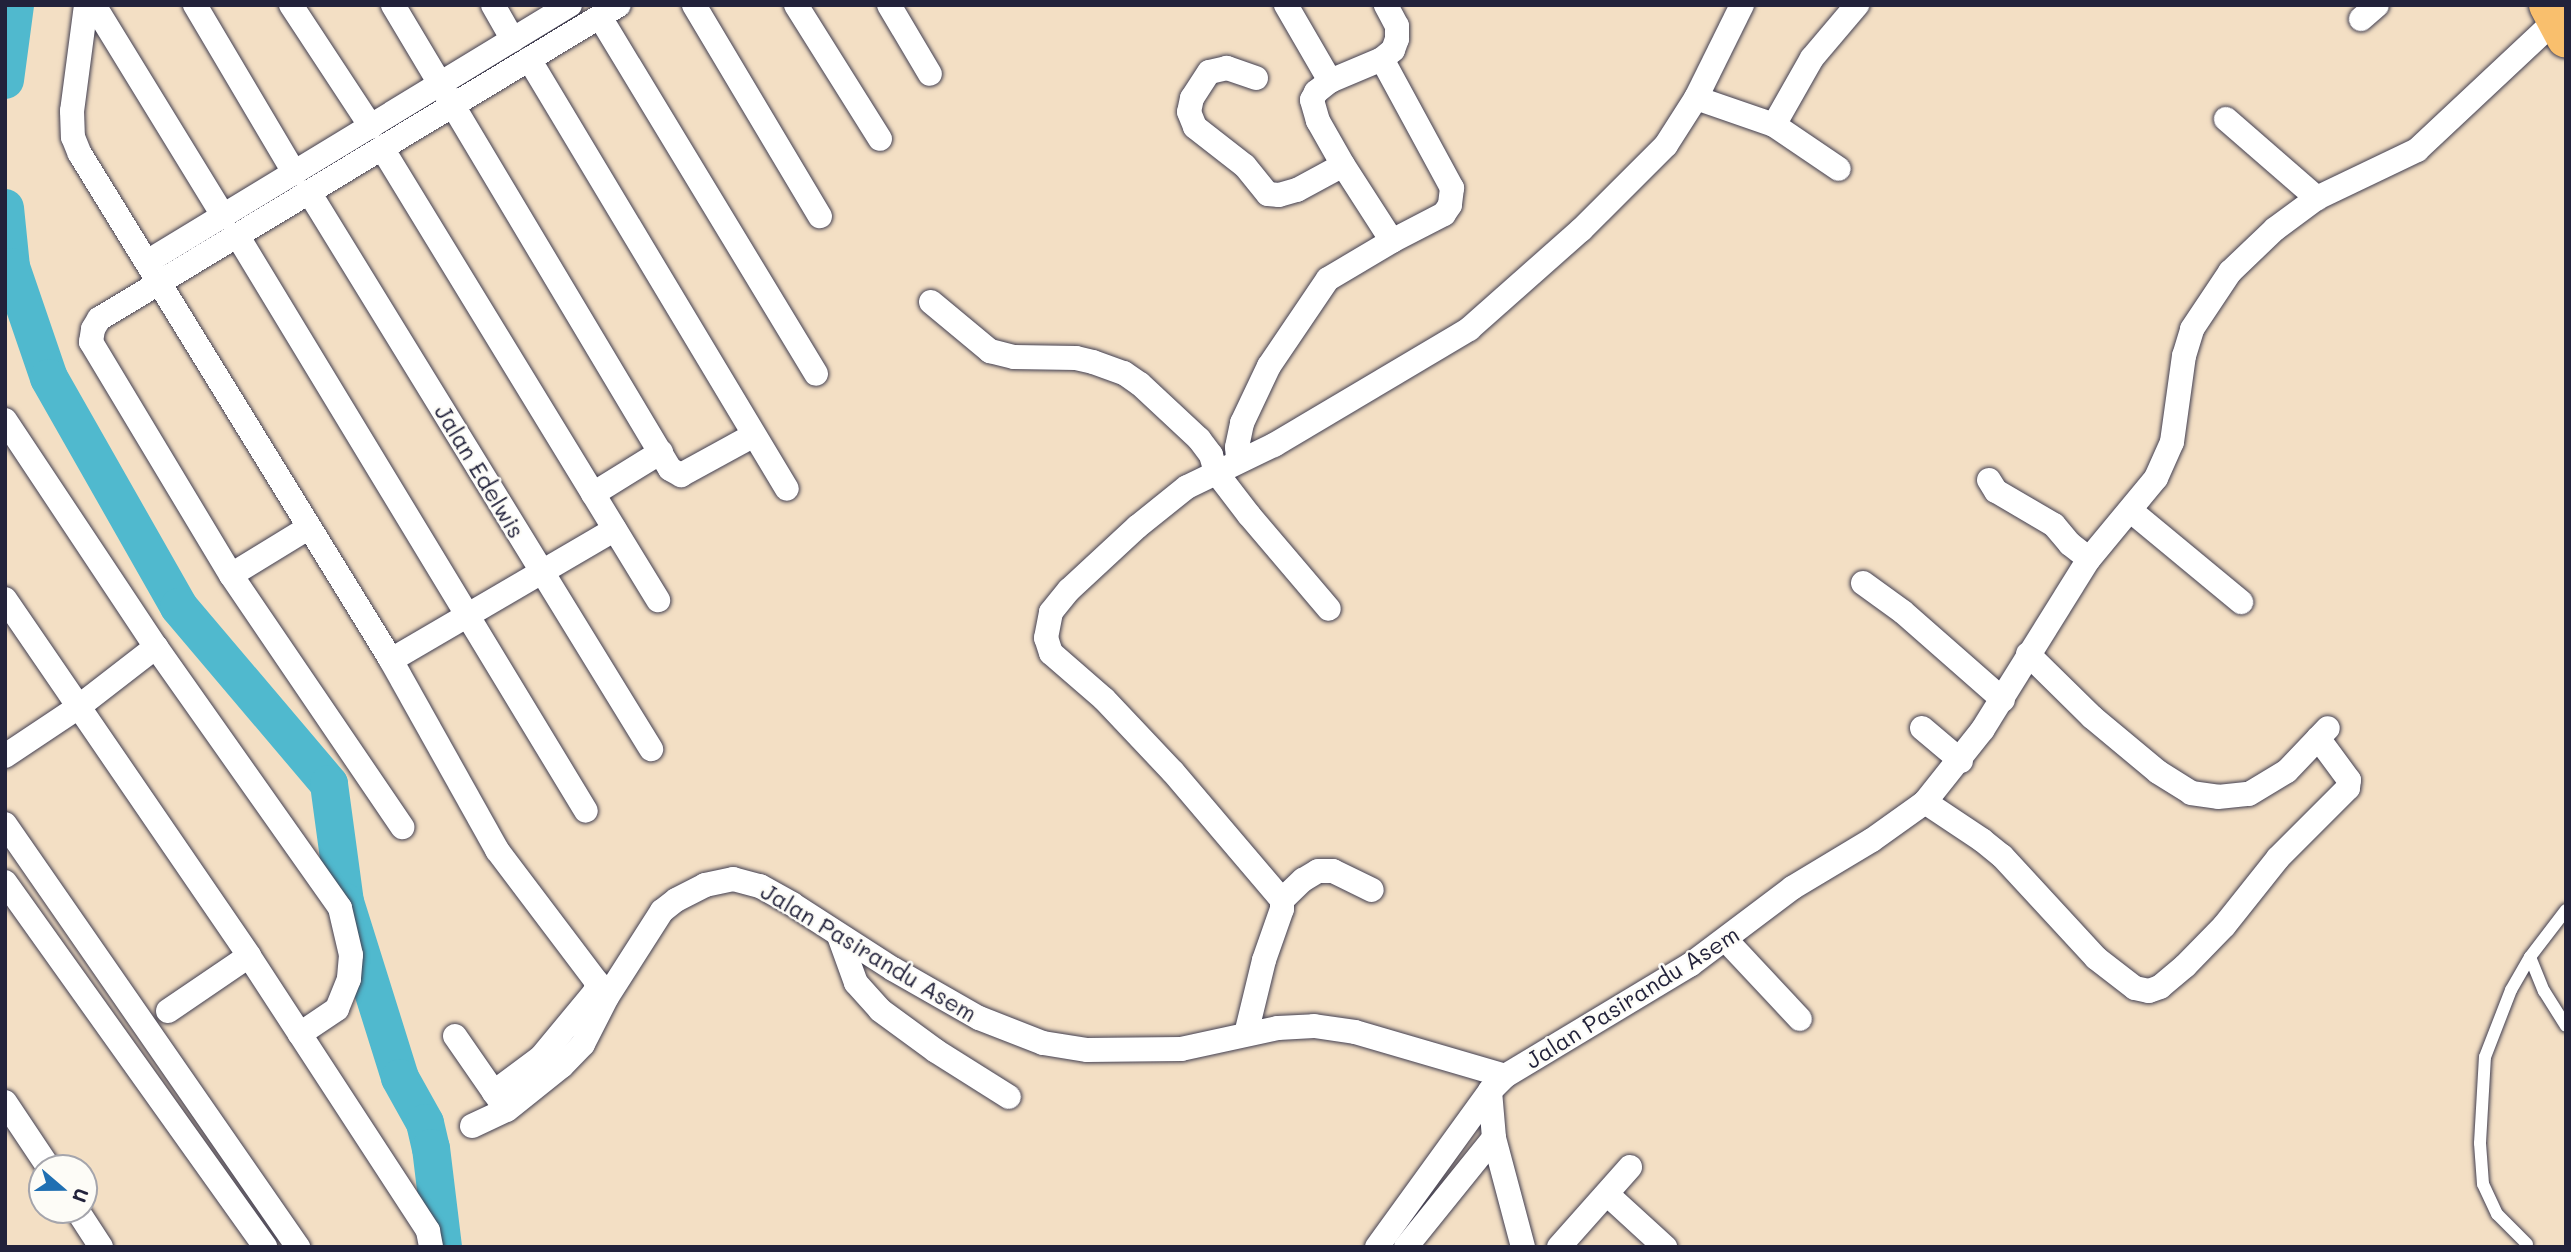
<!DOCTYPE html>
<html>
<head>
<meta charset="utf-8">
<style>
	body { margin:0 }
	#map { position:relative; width:2571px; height:1252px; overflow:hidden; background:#f3dfc4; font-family:Mali,sans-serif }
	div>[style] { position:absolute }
	.river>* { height:38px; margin:-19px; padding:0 19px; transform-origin:19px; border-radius:19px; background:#50b9ce }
	.roads { filter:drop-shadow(0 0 2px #413e50) drop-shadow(0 0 2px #413e50) }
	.service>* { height:12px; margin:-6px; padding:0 6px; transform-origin:6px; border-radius:6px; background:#fff }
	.minor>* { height:24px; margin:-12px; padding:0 12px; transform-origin:12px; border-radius:12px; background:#fff }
	.primary>* { height:38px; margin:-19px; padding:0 19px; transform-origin:19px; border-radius:19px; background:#f9bf6d }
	span { translate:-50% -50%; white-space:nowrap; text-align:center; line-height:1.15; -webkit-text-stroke:5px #fdfcf7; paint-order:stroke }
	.street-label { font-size:23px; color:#22223b }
	.frame { position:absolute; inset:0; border:7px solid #22223b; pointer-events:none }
	.north { position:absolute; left:28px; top:1154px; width:70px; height:70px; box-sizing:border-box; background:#fdfcf7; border:2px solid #a5a5ac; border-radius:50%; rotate:110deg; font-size:19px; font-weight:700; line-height:28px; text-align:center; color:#22223b }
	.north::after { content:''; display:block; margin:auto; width:24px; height:32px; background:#1f6fb2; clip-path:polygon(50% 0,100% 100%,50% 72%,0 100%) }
</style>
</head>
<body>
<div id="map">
	<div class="river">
		<div style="left:5px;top:80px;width:76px;rotate:-82.4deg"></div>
		<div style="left:5px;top:208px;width:59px;rotate:84.2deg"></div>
		<div style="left:11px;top:267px;width:117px;rotate:71.1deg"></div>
		<div style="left:49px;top:378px;width:263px;rotate:60.4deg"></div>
		<div style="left:179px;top:607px;width:232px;rotate:49.7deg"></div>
		<div style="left:329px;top:784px;width:119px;rotate:82.3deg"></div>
		<div style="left:345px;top:902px;width:184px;rotate:72.6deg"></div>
		<div style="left:400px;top:1078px;width:51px;rotate:60.9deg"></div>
		<div style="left:425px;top:1123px;width:26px;rotate:77deg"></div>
		<div style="left:431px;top:1148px;width:100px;rotate:83.1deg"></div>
	</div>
	<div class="roads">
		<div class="service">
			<div style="left:2566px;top:910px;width:59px;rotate:127.5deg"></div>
			<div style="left:2530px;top:957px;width:37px;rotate:68deg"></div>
			<div style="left:2544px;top:991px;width:41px;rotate:57.8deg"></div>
			<div style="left:2527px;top:1244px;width:42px;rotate:-135deg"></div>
			<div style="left:2497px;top:1214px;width:33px;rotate:-115deg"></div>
			<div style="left:2483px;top:1184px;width:41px;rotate:-94.2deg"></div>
			<div style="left:2480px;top:1143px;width:86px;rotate:-86.7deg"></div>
			<div style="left:2485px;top:1057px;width:72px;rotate:-68.8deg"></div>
			<div style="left:2511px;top:990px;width:38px;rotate:-60deg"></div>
		</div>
		<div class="minor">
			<div style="left:86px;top:5px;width:107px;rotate:97.5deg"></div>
			<div style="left:72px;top:111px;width:26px;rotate:88deg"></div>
			<div style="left:73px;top:137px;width:18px;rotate:68deg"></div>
			<div style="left:80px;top:154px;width:594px;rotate:58.42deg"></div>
			<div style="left:391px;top:660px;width:218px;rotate:60.8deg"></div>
			<div style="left:497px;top:850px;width:166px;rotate:52.9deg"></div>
			<div style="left:597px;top:982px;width:10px;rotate:101deg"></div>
			<div style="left:595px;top:992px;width:85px;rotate:129.7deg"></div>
			<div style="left:541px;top:1057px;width:59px;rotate:143.3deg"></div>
			<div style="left:94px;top:5px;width:249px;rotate:58.5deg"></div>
			<div style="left:195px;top:5px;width:196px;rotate:59.4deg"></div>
			<div style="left:291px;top:5px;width:146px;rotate:56.7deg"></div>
			<div style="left:393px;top:5px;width:540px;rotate:59.16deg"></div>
			<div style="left:670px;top:469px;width:13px;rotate:29deg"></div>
			<div style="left:681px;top:475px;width:83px;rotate:-28.7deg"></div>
			<div style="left:493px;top:5px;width:40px;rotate:60.3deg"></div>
			<div style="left:694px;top:5px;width:246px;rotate:59.2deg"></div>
			<div style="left:796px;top:5px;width:158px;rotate:57.9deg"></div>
			<div style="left:889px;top:5px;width:80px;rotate:59.3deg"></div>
			<div style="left:1286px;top:5px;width:88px;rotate:59.9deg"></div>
			<div style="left:600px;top:17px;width:417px;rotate:58.8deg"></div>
			<div style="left:2361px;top:19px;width:21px;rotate:-41deg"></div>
			<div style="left:529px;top:59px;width:501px;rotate:59.04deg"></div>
			<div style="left:1382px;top:59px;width:147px;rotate:61.5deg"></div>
			<div style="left:1452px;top:188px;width:17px;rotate:97deg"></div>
			<div style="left:1450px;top:205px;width:11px;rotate:124deg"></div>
			<div style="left:1444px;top:214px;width:59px;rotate:152.6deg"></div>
			<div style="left:1392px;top:241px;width:90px;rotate:-122.8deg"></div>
			<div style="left:1343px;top:165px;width:51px;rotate:-119.6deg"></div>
			<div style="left:1318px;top:121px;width:22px;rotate:-106deg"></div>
			<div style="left:1312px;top:100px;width:9px;rotate:-63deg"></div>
			<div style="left:1316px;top:92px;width:18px;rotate:-38deg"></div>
			<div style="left:1330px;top:81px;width:56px;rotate:-22.9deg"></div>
			<div style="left:1382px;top:59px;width:14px;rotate:-39deg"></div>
			<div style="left:1393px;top:50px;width:12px;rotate:-70deg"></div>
			<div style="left:1397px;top:39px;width:13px;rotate:-90deg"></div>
			<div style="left:1397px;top:26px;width:24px;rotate:-118deg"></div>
			<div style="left:1256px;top:78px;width:31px;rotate:-161deg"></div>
			<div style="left:1227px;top:68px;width:18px;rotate:167deg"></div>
			<div style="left:1209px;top:72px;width:31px;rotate:123deg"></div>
			<div style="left:1192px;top:98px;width:14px;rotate:102deg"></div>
			<div style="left:1189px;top:112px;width:16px;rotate:68deg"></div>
			<div style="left:1195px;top:127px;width:63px;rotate:38deg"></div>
			<div style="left:1245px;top:166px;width:36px;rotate:51deg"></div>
			<div style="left:1268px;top:194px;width:11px;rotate:5deg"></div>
			<div style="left:1279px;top:195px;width:19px;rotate:-16deg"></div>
			<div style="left:1297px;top:190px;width:52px;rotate:-28.5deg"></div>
			<div style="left:1696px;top:98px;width:104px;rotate:-63.7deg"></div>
			<div style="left:2226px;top:119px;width:121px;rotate:41deg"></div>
			<div style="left:1774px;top:125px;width:78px;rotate:34.1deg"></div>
			<div style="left:382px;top:148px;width:530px;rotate:58.59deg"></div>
			<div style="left:309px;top:192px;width:654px;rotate:58.45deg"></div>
			<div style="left:237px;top:235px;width:673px;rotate:58.79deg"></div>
			<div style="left:147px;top:262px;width:495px;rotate:-31.3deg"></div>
			<div style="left:931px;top:302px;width:77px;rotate:39.7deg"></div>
			<div style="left:990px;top:351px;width:25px;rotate:14deg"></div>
			<div style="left:1014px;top:357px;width:62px;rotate:0.9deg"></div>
			<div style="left:1076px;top:358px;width:17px;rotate:13deg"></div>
			<div style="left:1093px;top:362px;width:33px;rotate:20deg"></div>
			<div style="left:1124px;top:373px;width:19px;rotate:35deg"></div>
			<div style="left:1140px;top:384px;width:81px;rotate:43deg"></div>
			<div style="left:1199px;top:439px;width:20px;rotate:53deg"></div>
			<div style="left:1211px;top:455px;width:18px;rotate:74deg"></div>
			<div style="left:1216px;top:472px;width:54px;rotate:52.5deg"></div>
			<div style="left:1249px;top:515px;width:123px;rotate:49.6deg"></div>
			<div style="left:5px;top:420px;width:273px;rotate:56.4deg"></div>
			<div style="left:156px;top:647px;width:319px;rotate:54.8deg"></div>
			<div style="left:340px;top:908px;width:48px;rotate:76.8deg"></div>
			<div style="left:351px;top:955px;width:24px;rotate:95deg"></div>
			<div style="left:349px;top:979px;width:32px;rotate:112deg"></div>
			<div style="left:337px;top:1009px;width:45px;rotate:146deg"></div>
			<div style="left:1238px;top:460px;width:13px;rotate:-94deg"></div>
			<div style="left:1237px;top:447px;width:25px;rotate:-78deg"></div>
			<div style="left:1242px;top:423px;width:63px;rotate:-64.7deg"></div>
			<div style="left:1269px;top:366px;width:105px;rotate:-55.9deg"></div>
			<div style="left:1328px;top:279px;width:74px;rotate:-30.7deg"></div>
			<div style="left:1989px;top:480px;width:13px;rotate:58deg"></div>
			<div style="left:1996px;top:491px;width:67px;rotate:30.4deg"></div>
			<div style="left:2054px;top:525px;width:25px;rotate:50deg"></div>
			<div style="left:2070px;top:544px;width:24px;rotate:38deg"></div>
			<div style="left:593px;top:494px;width:80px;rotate:-31.7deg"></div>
			<div style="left:2131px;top:511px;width:143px;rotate:39.6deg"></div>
			<div style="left:308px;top:528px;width:90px;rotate:148.6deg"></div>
			<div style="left:231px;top:575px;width:272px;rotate:-121deg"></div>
			<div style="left:91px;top:342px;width:13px;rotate:-81deg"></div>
			<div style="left:93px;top:329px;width:12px;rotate:-59deg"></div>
			<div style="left:99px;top:319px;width:607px;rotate:-31.13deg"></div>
			<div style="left:231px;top:575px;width:305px;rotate:55.8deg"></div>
			<div style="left:1863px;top:583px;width:49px;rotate:35.9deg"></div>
			<div style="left:1903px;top:612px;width:133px;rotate:41.3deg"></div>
			<div style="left:5px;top:599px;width:432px;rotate:55.6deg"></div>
			<div style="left:249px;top:956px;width:328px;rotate:56.9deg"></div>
			<div style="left:428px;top:1231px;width:16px;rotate:79deg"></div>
			<div style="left:2028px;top:654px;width:90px;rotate:44.5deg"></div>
			<div style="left:2092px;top:717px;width:86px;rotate:39.8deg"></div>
			<div style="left:2158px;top:772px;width:39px;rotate:32deg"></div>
			<div style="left:2191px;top:793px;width:27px;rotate:8deg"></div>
			<div style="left:2218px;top:797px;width:31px;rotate:-6deg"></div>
			<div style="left:2249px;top:794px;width:44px;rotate:-31.2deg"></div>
			<div style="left:2287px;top:771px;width:59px;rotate:-46.4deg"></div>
			<div style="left:391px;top:660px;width:259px;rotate:-30.3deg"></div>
			<div style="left:1922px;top:728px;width:51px;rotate:40.2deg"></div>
			<div style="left:5px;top:756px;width:87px;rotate:-33.7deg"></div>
			<div style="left:77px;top:708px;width:100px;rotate:-37.7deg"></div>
			<div style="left:1925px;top:802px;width:69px;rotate:33.7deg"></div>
			<div style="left:1982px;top:840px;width:26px;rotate:39deg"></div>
			<div style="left:2002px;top:856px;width:139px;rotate:47.3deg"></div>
			<div style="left:2096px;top:958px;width:49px;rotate:37.6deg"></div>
			<div style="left:2135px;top:988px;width:14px;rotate:12deg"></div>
			<div style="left:2149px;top:991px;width:12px;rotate:-20deg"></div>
			<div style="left:2160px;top:987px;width:33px;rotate:-40deg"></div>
			<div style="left:2185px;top:966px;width:56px;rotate:-45.7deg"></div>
			<div style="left:2224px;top:926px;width:87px;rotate:-51.5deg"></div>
			<div style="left:2278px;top:858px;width:99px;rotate:-45deg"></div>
			<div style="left:2348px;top:788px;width:8px;rotate:-83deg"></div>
			<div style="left:2349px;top:780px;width:52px;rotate:-126.4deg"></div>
			<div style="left:5px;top:824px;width:515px;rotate:55.29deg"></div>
			<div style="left:5px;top:882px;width:448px;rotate:54.5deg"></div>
			<div style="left:1282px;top:900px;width:29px;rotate:-44deg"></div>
			<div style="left:1303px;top:880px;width:17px;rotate:-31deg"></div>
			<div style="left:1318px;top:871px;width:15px"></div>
			<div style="left:1333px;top:871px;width:43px;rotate:26deg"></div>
			<div style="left:839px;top:936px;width:50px;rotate:70.1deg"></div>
			<div style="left:856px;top:983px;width:36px;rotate:48deg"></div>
			<div style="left:880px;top:1010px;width:69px;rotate:36.2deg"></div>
			<div style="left:936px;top:1051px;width:86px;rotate:32.2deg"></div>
			<div style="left:1726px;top:940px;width:108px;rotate:46.9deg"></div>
			<div style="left:168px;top:1011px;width:98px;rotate:-34.2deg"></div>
			<div style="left:1246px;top:1034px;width:76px;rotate:-76.3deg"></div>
			<div style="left:1264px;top:960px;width:54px;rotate:-70.6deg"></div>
			<div style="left:1282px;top:909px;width:9px;rotate:-90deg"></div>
			<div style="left:1282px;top:900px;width:168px;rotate:-130.4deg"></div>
			<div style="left:1173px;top:772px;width:100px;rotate:-133.4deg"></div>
			<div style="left:1104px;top:699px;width:70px;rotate:-139deg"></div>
			<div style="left:1051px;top:653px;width:16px;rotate:-108deg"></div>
			<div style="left:1046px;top:638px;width:26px;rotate:-79deg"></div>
			<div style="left:1051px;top:612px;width:28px;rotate:-51deg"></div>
			<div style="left:1069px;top:590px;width:93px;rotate:-42.8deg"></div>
			<div style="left:1137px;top:527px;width:64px;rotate:-38.7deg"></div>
			<div style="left:1187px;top:487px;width:97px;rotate:-25.8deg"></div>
			<div style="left:1274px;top:445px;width:227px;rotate:-30.7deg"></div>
			<div style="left:1469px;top:329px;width:149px;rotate:-41.5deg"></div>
			<div style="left:1581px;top:230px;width:120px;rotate:-45deg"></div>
			<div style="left:1666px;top:145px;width:56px;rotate:-57.4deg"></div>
			<div style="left:1696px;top:98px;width:83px;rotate:19.1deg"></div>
			<div style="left:1774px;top:125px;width:77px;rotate:-60.4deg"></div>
			<div style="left:1812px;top:58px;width:70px;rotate:-49.7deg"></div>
			<div style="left:455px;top:1036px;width:83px;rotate:55.3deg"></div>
			<div style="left:1490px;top:1091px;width:47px;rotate:85.1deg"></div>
			<div style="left:1494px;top:1138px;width:113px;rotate:75.1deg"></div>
			<div style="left:5px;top:1102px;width:79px;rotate:56.3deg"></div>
			<div style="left:472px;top:1126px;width:38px;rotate:-25deg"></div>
			<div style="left:507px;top:1110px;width:70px;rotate:-38.7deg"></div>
			<div style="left:562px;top:1066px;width:30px;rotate:-46deg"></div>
			<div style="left:583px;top:1044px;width:53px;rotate:-62.9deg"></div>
			<div style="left:607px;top:997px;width:102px;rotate:-57.4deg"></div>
			<div style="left:662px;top:911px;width:18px;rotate:-38deg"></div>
			<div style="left:676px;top:900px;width:33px;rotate:-27deg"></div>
			<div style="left:705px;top:885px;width:29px;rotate:-12deg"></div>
			<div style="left:733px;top:879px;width:28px;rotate:15deg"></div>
			<div style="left:760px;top:886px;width:37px;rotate:29deg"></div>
			<div style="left:792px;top:904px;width:120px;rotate:32.8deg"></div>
			<div style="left:893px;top:969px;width:99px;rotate:29.7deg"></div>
			<div style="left:979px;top:1018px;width:69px;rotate:21.3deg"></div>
			<div style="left:1043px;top:1043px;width:45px;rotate:9deg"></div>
			<div style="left:1087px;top:1050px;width:94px;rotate:-0.6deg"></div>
			<div style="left:1181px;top:1049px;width:99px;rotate:-12.2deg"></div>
			<div style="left:1278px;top:1028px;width:36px;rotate:-3deg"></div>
			<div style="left:1314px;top:1026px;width:41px;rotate:8.3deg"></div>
			<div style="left:1355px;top:1032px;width:156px;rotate:16.3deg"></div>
			<div style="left:1607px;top:1194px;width:79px;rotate:42.4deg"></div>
			<div style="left:77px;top:1210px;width:44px;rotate:57deg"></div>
			<div style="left:1377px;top:1247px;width:193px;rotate:-54.1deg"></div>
			<div style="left:1490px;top:1091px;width:21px;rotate:-45deg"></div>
			<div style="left:1505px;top:1076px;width:216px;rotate:-31deg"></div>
			<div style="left:1690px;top:965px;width:128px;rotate:-37deg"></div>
			<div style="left:1792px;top:888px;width:93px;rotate:-31deg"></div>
			<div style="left:1872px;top:840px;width:65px;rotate:-35.6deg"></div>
			<div style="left:1925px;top:802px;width:93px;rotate:-51.5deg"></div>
			<div style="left:1983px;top:729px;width:200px;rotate:-58.1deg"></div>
			<div style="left:2089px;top:559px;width:105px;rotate:-50.4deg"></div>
			<div style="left:2156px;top:478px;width:39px;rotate:-66deg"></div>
			<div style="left:2172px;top:442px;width:87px;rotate:-82.1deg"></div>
			<div style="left:2184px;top:356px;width:28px;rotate:-73deg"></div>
			<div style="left:2192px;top:329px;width:69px;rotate:-56.3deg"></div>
			<div style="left:2230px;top:272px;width:62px;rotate:-43.7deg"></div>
			<div style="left:2275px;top:229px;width:52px;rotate:-36.4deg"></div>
			<div style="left:2317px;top:198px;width:111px;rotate:-25.6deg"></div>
			<div style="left:2417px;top:150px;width:189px;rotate:-43.1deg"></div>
			<div style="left:1406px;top:1247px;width:140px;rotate:-51.1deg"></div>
			<div style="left:1559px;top:1247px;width:107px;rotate:-48.4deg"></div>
		</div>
		<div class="primary">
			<div style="left:2548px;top:5px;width:38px;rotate:62deg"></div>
		</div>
	</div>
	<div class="street-label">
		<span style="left:480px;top:471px;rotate:59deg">Jalan Edelwis</span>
		<span style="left:869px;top:952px;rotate:31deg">Jalan Pasirandu Asem</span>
		<span style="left:1632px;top:997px;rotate:-32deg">Jalan Pasirandu Asem</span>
	</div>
	<div class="frame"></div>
	<div class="north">U</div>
</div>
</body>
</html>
